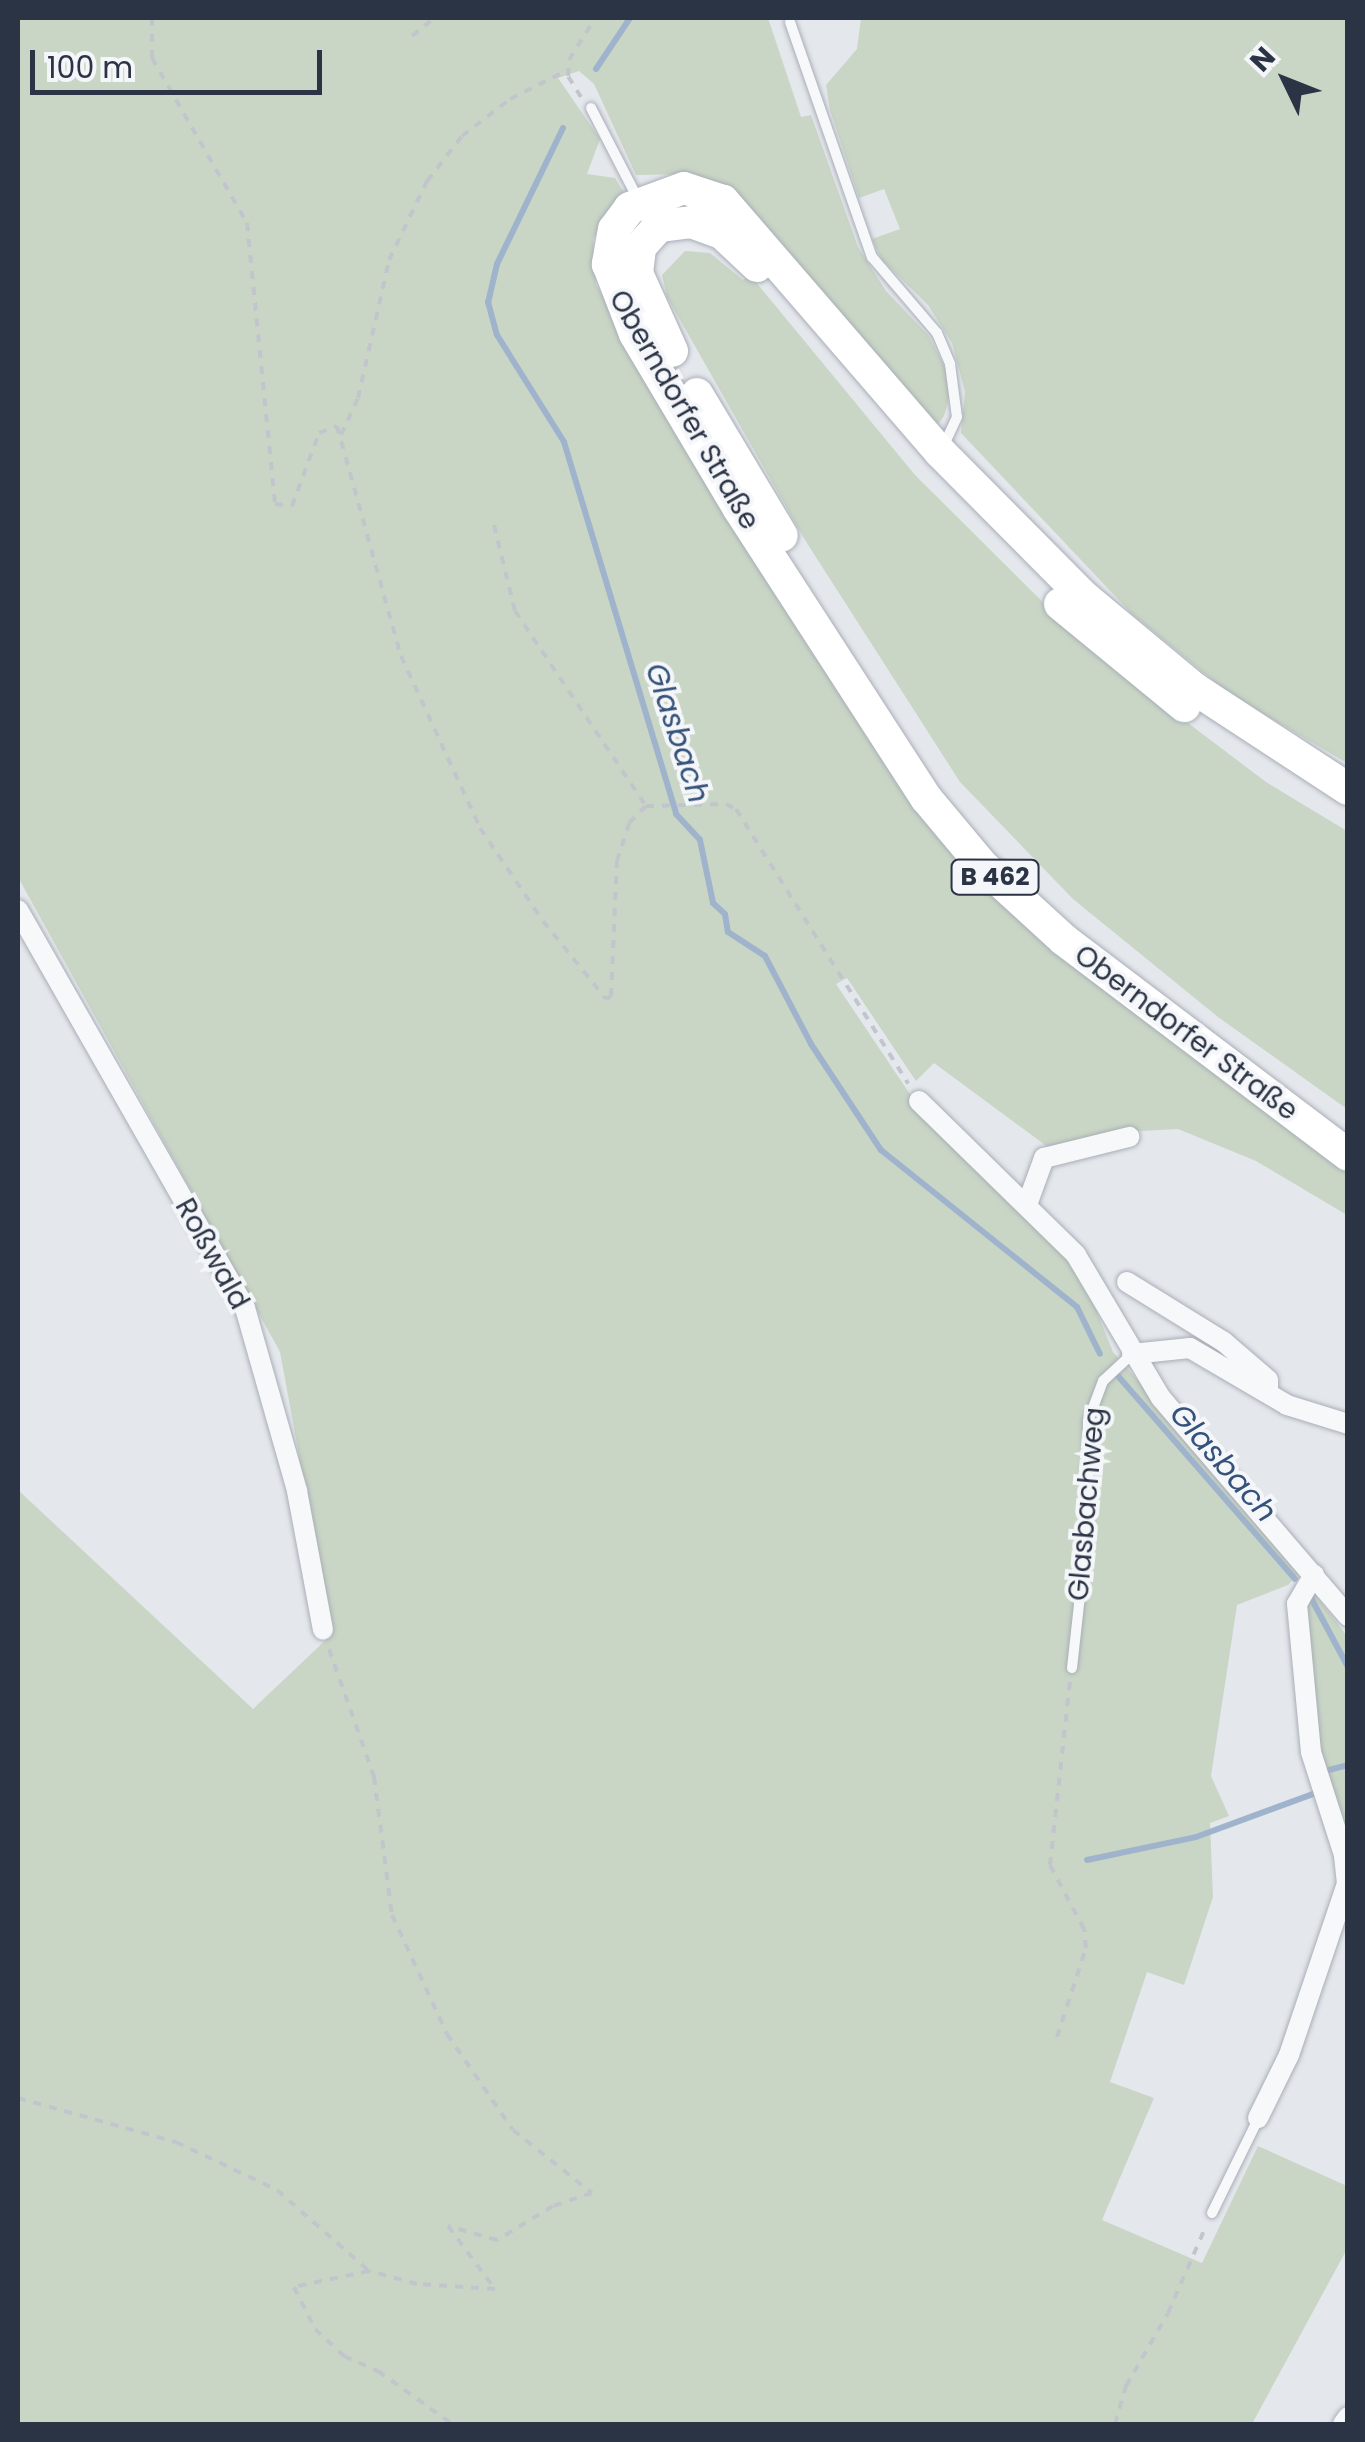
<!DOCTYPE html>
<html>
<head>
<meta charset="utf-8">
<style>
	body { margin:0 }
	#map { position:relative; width:1365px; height:2442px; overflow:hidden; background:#e4e7ec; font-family:Poppins,sans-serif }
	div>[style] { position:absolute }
	.green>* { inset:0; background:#c9d6c5 }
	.stream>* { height:6px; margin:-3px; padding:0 3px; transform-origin:3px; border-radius:3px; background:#9fb4cc }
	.path>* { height:4px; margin-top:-2px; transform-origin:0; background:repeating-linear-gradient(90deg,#c2c5cb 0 8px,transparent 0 16px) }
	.roads { filter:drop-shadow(0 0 2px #a9aeb7) drop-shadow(0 0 2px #a9aeb7) }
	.service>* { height:10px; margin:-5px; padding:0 5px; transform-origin:5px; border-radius:5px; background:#f7f8fa }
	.minor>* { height:20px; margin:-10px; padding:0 10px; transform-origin:10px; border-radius:10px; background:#f7f8fa }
	.primary>* { height:32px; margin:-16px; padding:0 16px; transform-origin:16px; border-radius:16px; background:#fff }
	span { translate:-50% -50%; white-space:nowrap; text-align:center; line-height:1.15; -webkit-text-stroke:8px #f4f6f9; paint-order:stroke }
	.shield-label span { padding:2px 8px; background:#f4f6f9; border:2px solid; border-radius:8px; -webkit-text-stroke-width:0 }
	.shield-label { font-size:25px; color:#2b3445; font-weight:700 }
	.street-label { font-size:28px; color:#2b3445 }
	.water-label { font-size:30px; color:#34527a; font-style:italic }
	.frame { position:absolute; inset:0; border:20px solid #2b3445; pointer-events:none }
	.north { position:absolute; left:1235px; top:30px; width:100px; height:100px; -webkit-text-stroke:8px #f4f6f9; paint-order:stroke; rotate:313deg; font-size:28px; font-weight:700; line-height:40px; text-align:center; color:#2b3445 }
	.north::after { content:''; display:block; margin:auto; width:35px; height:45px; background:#2b3445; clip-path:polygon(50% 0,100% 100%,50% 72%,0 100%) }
	.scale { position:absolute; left:30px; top:50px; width:292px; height:45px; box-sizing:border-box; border:5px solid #2b3445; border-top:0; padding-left:12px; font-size:30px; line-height:35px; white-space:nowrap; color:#2b3445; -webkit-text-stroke:8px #f4f6f9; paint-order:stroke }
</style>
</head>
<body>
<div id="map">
	<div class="green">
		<div style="clip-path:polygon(18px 18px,768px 18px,801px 117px,811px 115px,858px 247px,886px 291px,929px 336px,946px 370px,951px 392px,944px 416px,936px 427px,734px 192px,695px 174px,636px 175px,594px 84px,579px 71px,558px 78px,600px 139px,587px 174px,615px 178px,625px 194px,606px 213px,593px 239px,596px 285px,942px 834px,1347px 1169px,1347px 1215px,1256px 1161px,1178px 1129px,1103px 1133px,1048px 1147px,934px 1063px,916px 1081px,847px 978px,836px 984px,932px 1127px,1061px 1252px,1087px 1287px,1113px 1352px,1302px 1570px,1288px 1585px,1237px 1605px,1211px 1776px,1229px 1816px,1210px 1823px,1213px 1897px,1184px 1985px,1147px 1972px,1110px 2082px,1154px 2098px,1102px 2220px,1202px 2263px,1258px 2146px,1347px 2186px,1347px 2249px,1252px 2424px,18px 2424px,18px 1490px,253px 1709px,332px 1634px,280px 1352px,18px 877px)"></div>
		<div style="clip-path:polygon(861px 18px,1347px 18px,1347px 763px,1231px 695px,1132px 614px,961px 433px,965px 392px,952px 343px,928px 305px,882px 260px,872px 239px,900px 229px,884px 189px,859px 198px,830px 110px,826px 85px,857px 49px)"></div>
		<div style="clip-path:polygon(685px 251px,710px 253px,743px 280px,750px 275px,915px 475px,1090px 649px,1266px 782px,1347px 831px,1347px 1109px,1218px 1017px,1073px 899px,960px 782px,805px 540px,667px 297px,662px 275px)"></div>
		<div style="clip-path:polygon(1313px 1592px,1347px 1636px,1347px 1838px,1317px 1752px,1304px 1606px)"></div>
	</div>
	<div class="stream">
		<div style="left:596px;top:69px;width:61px;rotate:-56.3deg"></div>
		<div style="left:563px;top:128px;width:151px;rotate:115.9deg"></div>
		<div style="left:497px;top:264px;width:39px;rotate:103deg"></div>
		<div style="left:488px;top:302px;width:34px;rotate:75deg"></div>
		<div style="left:497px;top:335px;width:126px;rotate:57.9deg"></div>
		<div style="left:564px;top:442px;width:388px;rotate:73.2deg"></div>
		<div style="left:676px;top:814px;width:35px;rotate:47deg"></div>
		<div style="left:700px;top:840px;width:64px;rotate:78.3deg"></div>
		<div style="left:713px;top:903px;width:16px;rotate:43deg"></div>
		<div style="left:725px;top:914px;width:18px;rotate:81deg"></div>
		<div style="left:728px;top:932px;width:44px;rotate:33deg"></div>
		<div style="left:765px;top:956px;width:99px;rotate:62.4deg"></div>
		<div style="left:811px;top:1044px;width:127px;rotate:56.6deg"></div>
		<div style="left:881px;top:1150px;width:251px;rotate:38.7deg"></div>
		<div style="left:1077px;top:1307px;width:52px;rotate:63.9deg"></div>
		<div style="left:1118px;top:1376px;width:269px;rotate:48.9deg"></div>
		<div style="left:1311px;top:1598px;width:78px;rotate:61.8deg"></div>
		<div style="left:1329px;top:1770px;width:20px;rotate:-15deg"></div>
		<div style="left:1087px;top:1860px;width:111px;rotate:-11.9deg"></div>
		<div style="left:1196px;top:1837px;width:125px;rotate:-20.2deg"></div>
	</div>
	<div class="path">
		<div style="left:152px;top:18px;width:40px;rotate:90deg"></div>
		<div style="left:152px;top:58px;width:190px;rotate:60.1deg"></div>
		<div style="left:247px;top:223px;width:282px;rotate:84.3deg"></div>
		<div style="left:275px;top:504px;width:17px;rotate:7deg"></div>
		<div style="left:292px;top:506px;width:78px;rotate:-69.7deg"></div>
		<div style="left:319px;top:433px;width:19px;rotate:-21deg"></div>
		<div style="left:337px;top:426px;width:239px;rotate:74.5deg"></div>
		<div style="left:401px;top:656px;width:189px;rotate:65.3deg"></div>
		<div style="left:480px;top:828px;width:112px;rotate:55.9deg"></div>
		<div style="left:543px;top:921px;width:100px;rotate:51.1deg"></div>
		<div style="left:606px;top:999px;width:6px;rotate:-31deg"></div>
		<div style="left:611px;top:996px;width:135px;rotate:-87.5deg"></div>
		<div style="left:617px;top:861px;width:40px;rotate:-72deg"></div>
		<div style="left:629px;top:823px;width:24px;rotate:-45deg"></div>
		<div style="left:646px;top:806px;width:80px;rotate:-1.4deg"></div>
		<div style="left:726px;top:804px;width:11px;rotate:27deg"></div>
		<div style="left:736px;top:809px;width:324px;rotate:57.9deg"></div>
		<div style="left:412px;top:36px;width:28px;rotate:-39deg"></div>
		<div style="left:581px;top:97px;width:25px;rotate:-122deg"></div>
		<div style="left:568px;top:76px;width:16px;rotate:-86deg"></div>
		<div style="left:569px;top:60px;width:49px;rotate:-58.2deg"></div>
		<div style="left:341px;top:435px;width:41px;rotate:-65.3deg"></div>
		<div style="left:358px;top:398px;width:141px;rotate:-77.3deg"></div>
		<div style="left:389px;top:260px;width:88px;rotate:-64.3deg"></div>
		<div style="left:427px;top:181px;width:57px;rotate:-52.1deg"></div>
		<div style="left:462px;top:136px;width:61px;rotate:-37.6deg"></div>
		<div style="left:510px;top:99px;width:65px;rotate:-26.6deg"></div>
		<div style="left:494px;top:525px;width:89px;rotate:76.3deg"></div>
		<div style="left:515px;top:611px;width:235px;rotate:56.1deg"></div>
		<div style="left:329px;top:1649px;width:136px;rotate:70.6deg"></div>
		<div style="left:374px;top:1777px;width:139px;rotate:82.6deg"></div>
		<div style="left:392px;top:1915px;width:131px;rotate:65.2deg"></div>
		<div style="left:447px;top:2034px;width:116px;rotate:55.5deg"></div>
		<div style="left:513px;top:2130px;width:101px;rotate:38.6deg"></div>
		<div style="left:592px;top:2193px;width:41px;rotate:161.6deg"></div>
		<div style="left:553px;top:2206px;width:66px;rotate:148.7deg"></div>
		<div style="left:497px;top:2240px;width:51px;rotate:-164.1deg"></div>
		<div style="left:448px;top:2226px;width:79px;rotate:53.3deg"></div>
		<div style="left:495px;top:2289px;width:78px;rotate:-176.3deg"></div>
		<div style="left:417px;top:2284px;width:50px;rotate:-164.8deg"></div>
		<div style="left:1057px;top:2037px;width:94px;rotate:-72deg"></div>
		<div style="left:1086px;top:1948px;width:19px;rotate:-96deg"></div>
		<div style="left:1084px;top:1929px;width:72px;rotate:-118deg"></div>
		<div style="left:1050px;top:1865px;width:185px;rotate:-83.8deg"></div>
		<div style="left:18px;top:2098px;width:164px;rotate:15.6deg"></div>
		<div style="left:176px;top:2142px;width:112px;rotate:25.4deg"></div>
		<div style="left:277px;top:2190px;width:123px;rotate:41.4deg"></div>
		<div style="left:369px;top:2271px;width:77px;rotate:168deg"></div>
		<div style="left:294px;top:2287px;width:47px;rotate:63.4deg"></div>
		<div style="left:315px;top:2329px;width:40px;rotate:43deg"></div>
		<div style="left:344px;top:2356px;width:37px;rotate:24deg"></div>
		<div style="left:378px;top:2371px;width:91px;rotate:35.6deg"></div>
		<div style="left:1115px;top:2424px;width:40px;rotate:-74deg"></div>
		<div style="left:1126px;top:2386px;width:84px;rotate:-60.1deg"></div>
		<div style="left:1168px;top:2313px;width:95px;rotate:-66.4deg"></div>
	</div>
	<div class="roads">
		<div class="service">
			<div style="left:790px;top:22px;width:249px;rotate:70.8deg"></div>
			<div style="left:872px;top:257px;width:100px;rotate:49.5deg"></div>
			<div style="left:937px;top:333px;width:34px;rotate:67deg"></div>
			<div style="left:950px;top:364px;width:53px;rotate:82.5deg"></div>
			<div style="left:957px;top:417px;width:33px;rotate:115deg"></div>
			<div style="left:591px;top:108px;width:102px;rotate:62.7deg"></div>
			<div style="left:1072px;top:1668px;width:147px;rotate:-83.7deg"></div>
			<div style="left:1088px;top:1522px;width:101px;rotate:-90deg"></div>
			<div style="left:1088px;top:1421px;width:43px;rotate:-69.4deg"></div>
			<div style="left:1103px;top:1381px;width:40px;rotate:-43deg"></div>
			<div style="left:1212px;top:2213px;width:105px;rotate:-63.9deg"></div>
		</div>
		<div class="minor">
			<div style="left:18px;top:910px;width:458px;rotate:60.3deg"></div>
			<div style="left:245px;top:1308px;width:190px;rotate:74.1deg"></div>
			<div style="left:297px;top:1491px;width:141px;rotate:79.4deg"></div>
			<div style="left:919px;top:1101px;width:220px;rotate:44.4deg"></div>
			<div style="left:1076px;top:1255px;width:166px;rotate:59.3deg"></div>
			<div style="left:1161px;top:1398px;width:287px;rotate:49.4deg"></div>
			<div style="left:1028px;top:1202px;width:47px;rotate:-70deg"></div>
			<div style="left:1044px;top:1158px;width:88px;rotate:-13.9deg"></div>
			<div style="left:1127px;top:1282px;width:114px;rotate:31.7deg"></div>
			<div style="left:1224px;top:1342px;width:58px;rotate:40.8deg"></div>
			<div style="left:1268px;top:1380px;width:13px;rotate:90deg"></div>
			<div style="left:1132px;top:1354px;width:58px;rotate:-5.9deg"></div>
			<div style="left:1190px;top:1348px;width:113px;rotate:30.4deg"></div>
			<div style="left:1287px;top:1405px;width:64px;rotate:17.3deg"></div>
			<div style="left:1258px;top:2118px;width:70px;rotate:-63.8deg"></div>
			<div style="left:1289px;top:2055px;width:181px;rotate:-71.3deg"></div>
			<div style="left:1347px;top:1884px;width:29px;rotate:-96deg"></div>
			<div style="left:1344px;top:1855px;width:108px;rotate:-107.8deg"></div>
			<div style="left:1311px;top:1752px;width:149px;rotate:-95.4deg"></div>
			<div style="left:1297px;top:1604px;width:34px;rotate:-60deg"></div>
			<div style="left:1343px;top:2424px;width:9px;rotate:-54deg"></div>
		</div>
		<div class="primary">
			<div style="left:672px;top:351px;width:85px;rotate:-114.2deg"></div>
			<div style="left:637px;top:273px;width:26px;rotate:-83deg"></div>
			<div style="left:640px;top:247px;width:28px;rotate:-48deg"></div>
			<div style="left:659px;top:226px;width:32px;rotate:-7deg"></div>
			<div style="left:691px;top:222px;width:33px;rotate:20deg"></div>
			<div style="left:722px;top:233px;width:48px;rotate:43.3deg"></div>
			<div style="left:697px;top:394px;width:165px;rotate:59.1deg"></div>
			<div style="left:1060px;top:604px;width:161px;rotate:39.4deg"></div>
			<div style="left:1348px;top:789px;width:183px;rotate:-146.8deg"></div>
			<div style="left:1195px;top:689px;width:144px;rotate:-140.3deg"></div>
			<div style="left:1084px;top:597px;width:204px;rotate:-134.8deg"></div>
			<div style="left:940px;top:452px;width:332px;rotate:-130.8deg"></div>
			<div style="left:723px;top:201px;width:41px;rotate:-161.6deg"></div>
			<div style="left:684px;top:188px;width:58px;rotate:159.7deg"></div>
			<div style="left:630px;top:208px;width:26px;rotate:127deg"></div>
			<div style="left:614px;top:229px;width:36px;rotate:100deg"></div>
			<div style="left:608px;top:264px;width:75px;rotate:68.9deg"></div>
			<div style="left:635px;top:334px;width:204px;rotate:59.3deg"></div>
			<div style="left:739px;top:509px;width:344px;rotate:57.1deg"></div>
			<div style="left:926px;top:798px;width:87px;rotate:50.1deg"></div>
			<div style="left:982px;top:865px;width:111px;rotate:42.4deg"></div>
			<div style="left:1064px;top:940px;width:356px;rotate:37.1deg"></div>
		</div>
	</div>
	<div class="shield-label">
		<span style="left:995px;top:877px">B 462</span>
	</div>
	<div class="street-label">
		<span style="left:684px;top:410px;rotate:60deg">Oberndorfer Straße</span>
		<span style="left:1186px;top:1033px;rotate:37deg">Oberndorfer Straße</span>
		<span style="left:212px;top:1254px;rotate:61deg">Roßwald</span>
		<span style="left:1087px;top:1504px;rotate:-85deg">Glasbachweg</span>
	</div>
	<div class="water-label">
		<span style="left:677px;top:733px;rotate:72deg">Glasbach</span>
		<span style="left:1223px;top:1463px;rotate:49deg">Glasbach</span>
	</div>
	<div class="frame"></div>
	<div class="north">N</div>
	<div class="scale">100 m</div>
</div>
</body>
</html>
